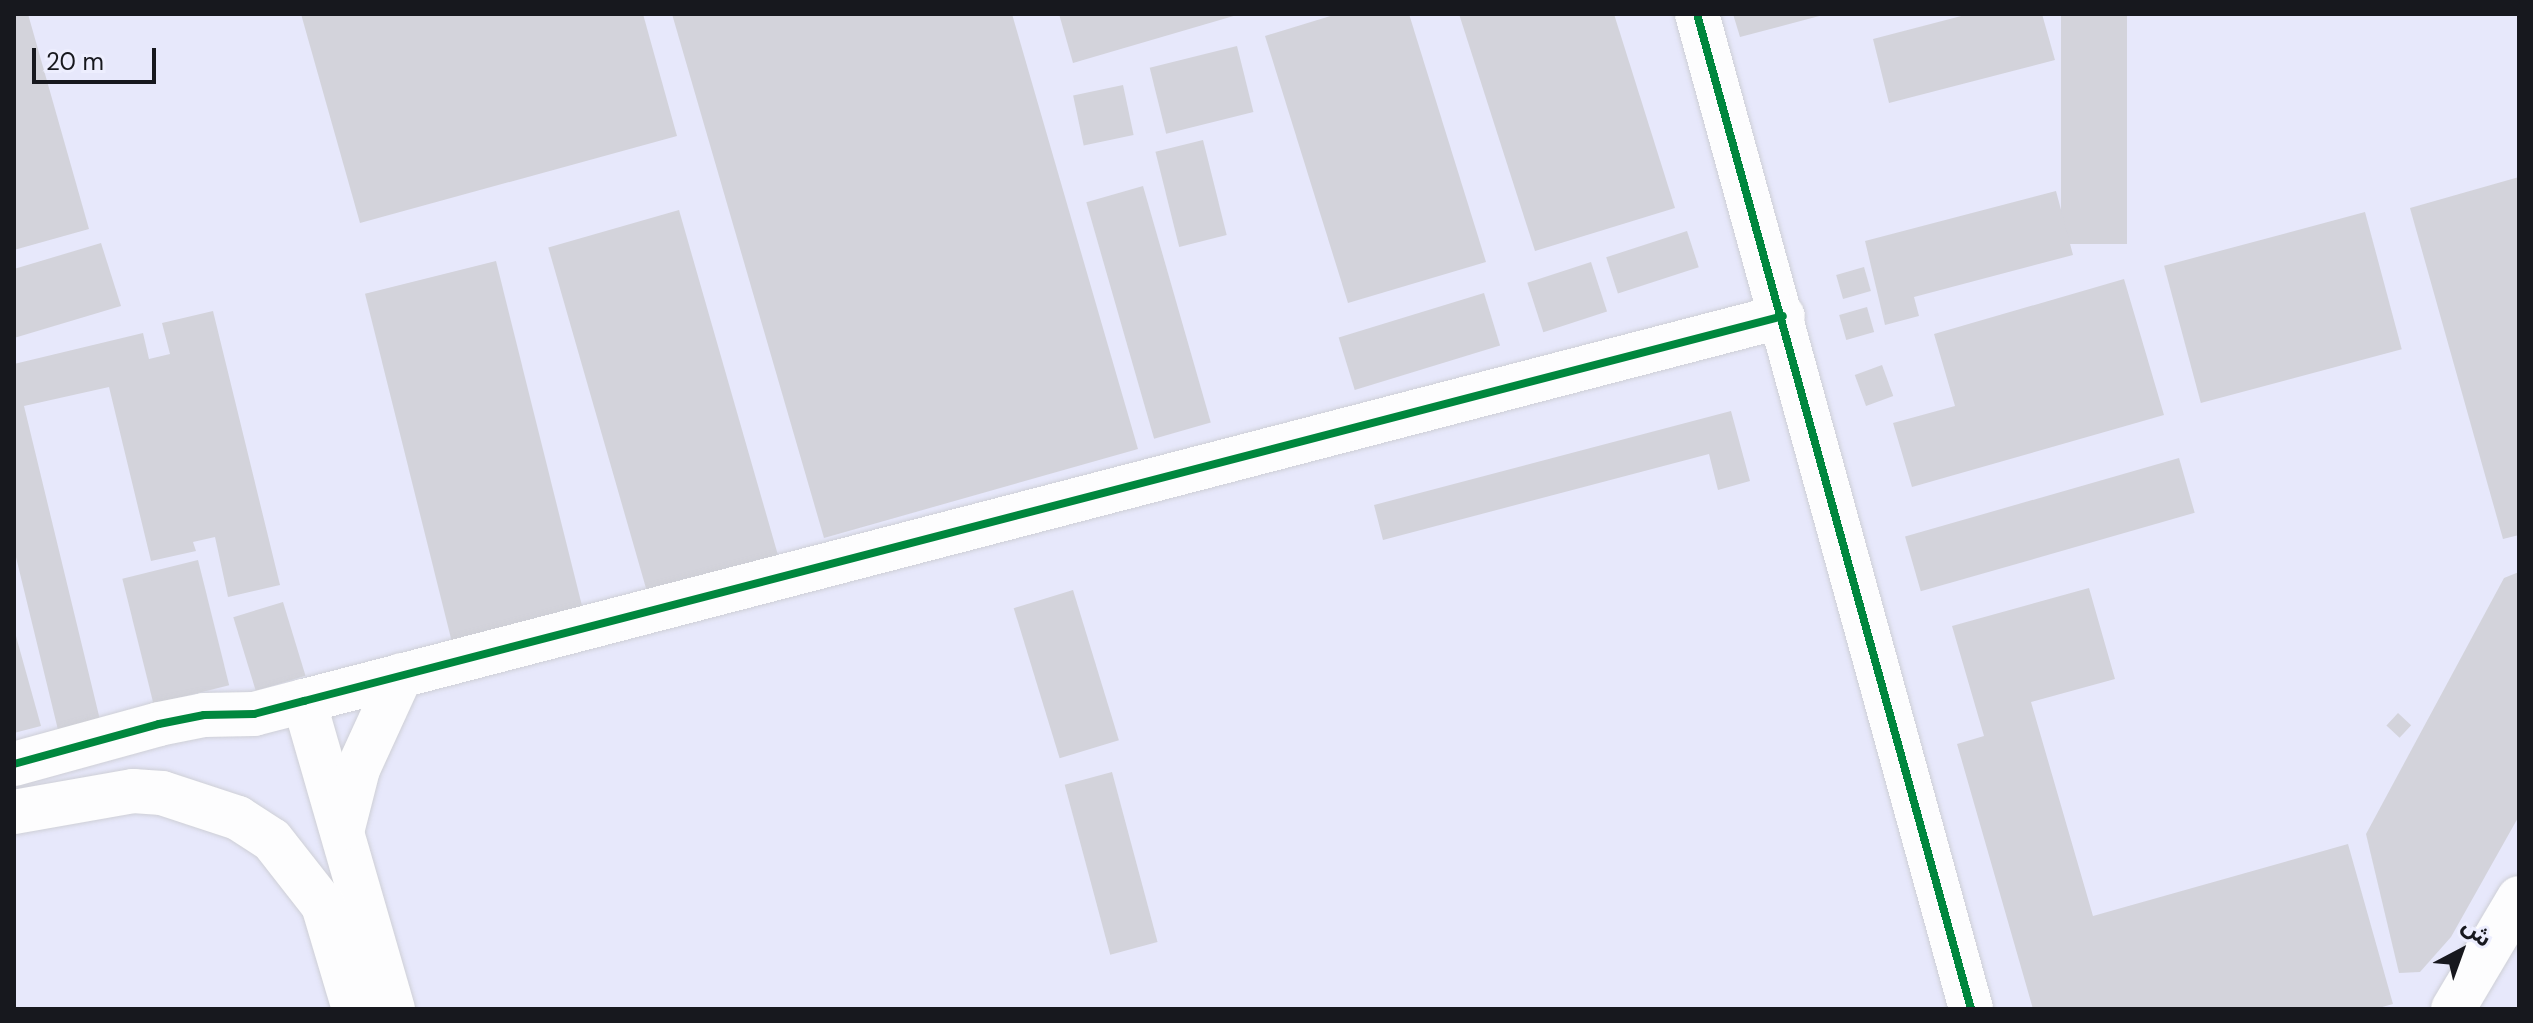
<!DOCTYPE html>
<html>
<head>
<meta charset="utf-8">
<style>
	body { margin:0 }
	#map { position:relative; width:2533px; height:1023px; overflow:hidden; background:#f1f2fa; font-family:"DM Sans","Noto Sans Arabic",sans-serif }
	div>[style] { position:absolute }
	.built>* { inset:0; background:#e7e8fb; transform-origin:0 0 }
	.building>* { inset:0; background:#d3d3db; transform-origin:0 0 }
	.roads { filter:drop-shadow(0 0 2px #cecfd6) drop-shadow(0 0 2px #cecfd6) }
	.tertiary>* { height:44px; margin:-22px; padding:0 22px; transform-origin:22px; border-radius:22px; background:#fdfdfe }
	.secondary>* { height:44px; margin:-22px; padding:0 22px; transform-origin:22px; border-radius:22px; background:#fdfdfe }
	.primary>* { height:44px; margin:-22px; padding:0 22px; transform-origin:22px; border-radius:22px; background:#fdfdfe }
	.cycleway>* { height:8px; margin:-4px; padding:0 4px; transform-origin:4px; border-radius:4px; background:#00873e }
	span { translate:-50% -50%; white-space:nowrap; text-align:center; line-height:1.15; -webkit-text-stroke:6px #edeefe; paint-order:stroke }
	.frame { position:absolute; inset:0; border:16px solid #17181e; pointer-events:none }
	.north { position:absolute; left:2421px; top:911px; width:80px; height:80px; -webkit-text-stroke:6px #edeefe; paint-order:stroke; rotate:41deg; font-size:22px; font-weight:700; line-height:32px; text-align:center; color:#17181e }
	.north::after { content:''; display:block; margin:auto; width:28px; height:36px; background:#17181e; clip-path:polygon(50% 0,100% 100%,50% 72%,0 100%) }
	.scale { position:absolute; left:32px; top:48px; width:124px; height:36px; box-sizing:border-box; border:4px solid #17181e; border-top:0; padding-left:10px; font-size:24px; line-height:28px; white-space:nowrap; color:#17181e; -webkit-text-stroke:6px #edeefe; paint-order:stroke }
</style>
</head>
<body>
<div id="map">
	<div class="built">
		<div style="left:14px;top:14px;width:2505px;height:995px"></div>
	</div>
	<div class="building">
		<div style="clip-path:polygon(14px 14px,28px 14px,89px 229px,14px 250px)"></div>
		<div style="clip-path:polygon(301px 14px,643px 14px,677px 136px,360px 223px)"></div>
		<div style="clip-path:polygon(672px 14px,1012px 14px,1138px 449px,824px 538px)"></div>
		<div style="clip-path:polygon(1059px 14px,1237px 14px,1237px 15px,1073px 63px)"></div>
		<div style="clip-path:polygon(1337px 14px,1409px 14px,1486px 262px,1348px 303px,1265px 36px)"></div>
		<div style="clip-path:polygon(1459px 14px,1614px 14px,1675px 208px,1535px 251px)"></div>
		<div style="clip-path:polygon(1733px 14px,1823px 14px,1823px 15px,1740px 37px)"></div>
		<div style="clip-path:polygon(1969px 14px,2042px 14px,2055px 60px,1889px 103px,1873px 39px)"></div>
		<div style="left:2061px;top:14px;width:66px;height:230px"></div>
		<div style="left:1237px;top:46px;width:68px;height:90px;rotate:76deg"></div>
		<div style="left:1123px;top:85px;width:51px;height:51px;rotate:78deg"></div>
		<div style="left:1203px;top:140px;width:98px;height:49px;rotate:76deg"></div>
		<div style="clip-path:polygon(2519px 177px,2519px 535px,2503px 539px,2410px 208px)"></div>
		<div style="left:1143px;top:186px;width:246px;height:59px;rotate:74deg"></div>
		<div style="clip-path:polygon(2056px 191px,2073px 255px,1914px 297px,1919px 316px,1885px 325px,1865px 241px)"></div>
		<div style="left:679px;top:210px;width:359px;height:136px;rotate:74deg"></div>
		<div style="left:2365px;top:212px;width:142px;height:208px;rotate:75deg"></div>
		<div style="left:1687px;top:231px;width:38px;height:85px;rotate:72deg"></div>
		<div style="clip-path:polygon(101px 243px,121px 306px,14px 338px,14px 269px)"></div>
		<div style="left:496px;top:261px;width:359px;height:135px;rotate:76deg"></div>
		<div style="left:1591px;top:262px;width:52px;height:67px;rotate:72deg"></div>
		<div style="left:1864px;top:267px;width:25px;height:29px;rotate:74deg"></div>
		<div style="clip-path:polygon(2124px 279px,2164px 415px,1912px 487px,1893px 423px,1955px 406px,1934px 334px)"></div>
		<div style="left:1484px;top:293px;width:55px;height:152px;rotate:73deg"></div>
		<div style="left:1867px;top:307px;width:26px;height:29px;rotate:74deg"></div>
		<div style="clip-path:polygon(213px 311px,280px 585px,228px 597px,215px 537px,193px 542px,196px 551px,151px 561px,109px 387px,24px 406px,101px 724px,59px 734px,14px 549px,14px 364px,143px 333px,149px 359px,170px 354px,162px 323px)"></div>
		<div style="left:1882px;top:365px;width:33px;height:29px;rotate:70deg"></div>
		<div style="clip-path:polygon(1731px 411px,1750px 481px,1718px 490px,1709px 454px,1383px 540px,1374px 505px)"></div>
		<div style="left:2179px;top:458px;width:57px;height:285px;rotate:74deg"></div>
		<div style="left:198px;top:560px;width:129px;height:78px;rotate:76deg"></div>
		<div style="clip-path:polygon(2519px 572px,2519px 816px,2451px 937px,2420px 972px,2399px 973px,2366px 834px,2504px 578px)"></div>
		<div style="clip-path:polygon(2089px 588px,2115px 679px,2031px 702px,2093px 916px,2348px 844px,2393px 1004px,2375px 1009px,2033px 1009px,1957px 744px,1984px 736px,1952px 626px)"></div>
		<div style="left:1073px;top:590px;width:157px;height:62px;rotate:73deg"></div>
		<div style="left:283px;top:602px;width:77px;height:52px;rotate:73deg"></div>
		<div style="clip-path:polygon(14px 629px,41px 726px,14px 733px)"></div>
		<div style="left:2398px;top:713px;width:18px;height:17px;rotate:43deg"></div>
		<div style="left:1112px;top:772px;width:176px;height:49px;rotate:75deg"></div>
	</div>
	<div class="roads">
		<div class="tertiary">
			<div style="left:1697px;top:14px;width:1032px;rotate:74.6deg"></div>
			<div style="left:14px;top:764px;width:150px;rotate:-15.4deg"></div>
			<div style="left:159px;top:724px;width:46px;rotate:-11.3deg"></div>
			<div style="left:204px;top:715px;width:50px;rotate:-1.1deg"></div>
			<div style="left:254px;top:714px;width:52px;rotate:-14.6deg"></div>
			<div style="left:304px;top:701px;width:1528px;rotate:-14.59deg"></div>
		</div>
		<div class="secondary">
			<div style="left:304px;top:701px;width:321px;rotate:73.9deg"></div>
			<div style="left:343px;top:828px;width:61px;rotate:-75.7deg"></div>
			<div style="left:358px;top:769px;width:103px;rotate:-65.4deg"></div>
		</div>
		<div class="primary">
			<div style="left:14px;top:812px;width:121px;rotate:-10deg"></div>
			<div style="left:133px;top:791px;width:29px;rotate:4deg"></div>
			<div style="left:162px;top:793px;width:80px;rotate:18.2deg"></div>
			<div style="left:238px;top:818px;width:40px;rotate:32.9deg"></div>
			<div style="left:272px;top:840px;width:83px;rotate:51.9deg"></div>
			<div style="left:323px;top:905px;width:109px;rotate:73.4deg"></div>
			<div style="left:2453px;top:1009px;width:129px;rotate:-59.3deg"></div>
		</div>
	</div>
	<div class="cycleway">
		<div style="left:1697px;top:14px;width:1032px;rotate:74.6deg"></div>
		<div style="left:14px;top:764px;width:150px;rotate:-15.4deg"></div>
		<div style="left:159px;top:724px;width:46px;rotate:-11.3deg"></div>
		<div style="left:204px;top:715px;width:50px;rotate:-1.1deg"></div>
		<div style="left:254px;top:714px;width:52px;rotate:-14.6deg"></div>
		<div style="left:304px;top:701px;width:1528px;rotate:-14.59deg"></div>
	</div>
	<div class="frame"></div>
	<div class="north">ش</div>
	<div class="scale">20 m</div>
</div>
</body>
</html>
